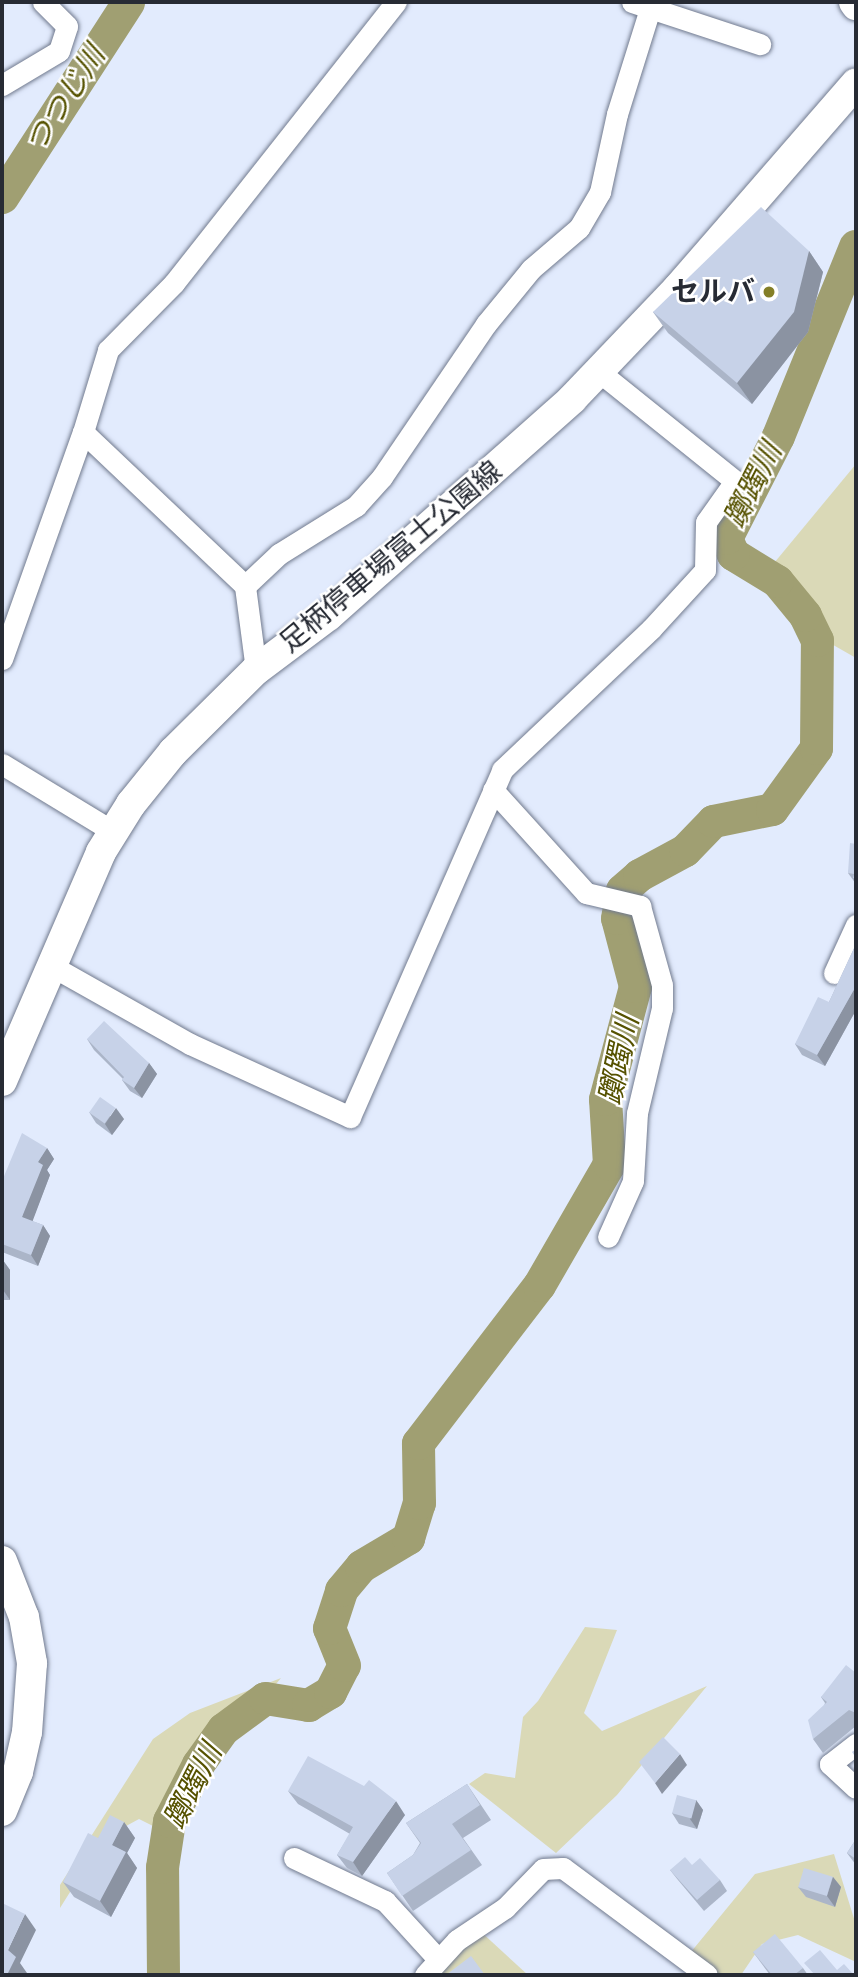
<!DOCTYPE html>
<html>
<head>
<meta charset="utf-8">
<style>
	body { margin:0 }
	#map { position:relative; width:858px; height:1977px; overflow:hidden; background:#e2ebfd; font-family:Jost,"Noto Sans JP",sans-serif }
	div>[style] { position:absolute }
	.green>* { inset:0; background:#dad9b7 }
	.river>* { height:33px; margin:-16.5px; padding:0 16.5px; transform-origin:16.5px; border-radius:16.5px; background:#a09f72 }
	.roads { filter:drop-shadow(0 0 2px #717a8e) drop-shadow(0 0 2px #717a8e) }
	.street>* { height:21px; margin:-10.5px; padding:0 10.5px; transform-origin:10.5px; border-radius:10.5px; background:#fff }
	.secondary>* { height:30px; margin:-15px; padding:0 15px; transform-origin:15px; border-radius:15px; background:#fff }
	.wall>* { inset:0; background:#abb5c8 }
	.shaded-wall>* { inset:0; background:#8b93a2 }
	.building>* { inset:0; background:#c7d2e8; transform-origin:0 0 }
	.dots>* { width:19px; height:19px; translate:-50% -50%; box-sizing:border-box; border:4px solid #fff; border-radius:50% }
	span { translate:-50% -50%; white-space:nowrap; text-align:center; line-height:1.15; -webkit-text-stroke:5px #fff; paint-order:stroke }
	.poi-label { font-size:28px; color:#272b34; font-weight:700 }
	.right { translate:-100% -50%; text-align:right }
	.street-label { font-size:28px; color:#272b34 }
	.water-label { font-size:30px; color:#565200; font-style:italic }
	.frame { position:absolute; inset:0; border:4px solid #272b34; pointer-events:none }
</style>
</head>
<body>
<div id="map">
	<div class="green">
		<div style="clip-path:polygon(856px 464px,856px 658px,786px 618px,765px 574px)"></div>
		<div style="clip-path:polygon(585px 1627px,617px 1630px,584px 1713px,602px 1731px,707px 1686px,617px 1795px,556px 1853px,469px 1784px,485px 1773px,515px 1778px,523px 1717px,538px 1701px)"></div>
		<div style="clip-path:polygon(281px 1678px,157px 1828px,139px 1819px,104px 1838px,60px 1908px,60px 1885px,153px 1739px,190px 1713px)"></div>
		<div style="clip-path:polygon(834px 1854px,856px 1925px,856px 1962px,798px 1935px,762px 1944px,741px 1975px,707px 1975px,686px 1958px,755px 1874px)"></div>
		<div style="clip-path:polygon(479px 1930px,528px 1975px,433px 1975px)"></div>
	</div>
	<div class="river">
		<div style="left:2px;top:197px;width:232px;rotate:-57.1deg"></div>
		<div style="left:163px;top:1975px;width:108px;rotate:-90.5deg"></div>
		<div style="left:162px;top:1867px;width:47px;rotate:-81.3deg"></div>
		<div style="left:169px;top:1821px;width:64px;rotate:-63deg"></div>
		<div style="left:198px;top:1764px;width:43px;rotate:-54.5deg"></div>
		<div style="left:223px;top:1729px;width:52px;rotate:-36.4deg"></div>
		<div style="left:265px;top:1698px;width:44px;rotate:9.2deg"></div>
		<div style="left:308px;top:1705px;width:26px;rotate:-31deg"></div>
		<div style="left:330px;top:1692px;width:30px;rotate:-63deg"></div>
		<div style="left:344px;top:1665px;width:40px;rotate:-112deg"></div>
		<div style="left:329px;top:1628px;width:40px;rotate:-72deg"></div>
		<div style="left:341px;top:1590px;width:31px;rotate:-50deg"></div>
		<div style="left:361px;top:1566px;width:55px;rotate:-30.8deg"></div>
		<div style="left:408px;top:1538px;width:37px;rotate:-73deg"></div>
		<div style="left:419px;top:1503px;width:60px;rotate:-91deg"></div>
		<div style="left:418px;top:1443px;width:199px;rotate:-52.6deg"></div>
		<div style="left:539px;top:1285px;width:140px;rotate:-60deg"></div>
		<div style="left:609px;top:1164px;width:65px;rotate:-93.5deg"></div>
		<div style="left:605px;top:1099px;width:117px;rotate:-75.1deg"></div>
		<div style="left:635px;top:986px;width:70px;rotate:-104.8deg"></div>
		<div style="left:617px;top:918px;width:28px;rotate:-80deg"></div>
		<div style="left:622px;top:890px;width:23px;rotate:-41deg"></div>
		<div style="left:639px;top:875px;width:52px;rotate:-28.5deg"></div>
		<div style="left:685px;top:850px;width:40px;rotate:-46deg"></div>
		<div style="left:713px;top:821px;width:60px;rotate:-11.5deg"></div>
		<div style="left:772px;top:809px;width:75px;rotate:-54.2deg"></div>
		<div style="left:816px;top:748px;width:108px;rotate:-89.5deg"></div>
		<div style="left:817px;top:640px;width:28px;rotate:-116deg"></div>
		<div style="left:805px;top:615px;width:44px;rotate:-129.5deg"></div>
		<div style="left:777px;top:581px;width:52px;rotate:-148.5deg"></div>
		<div style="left:733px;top:554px;width:17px;rotate:-114deg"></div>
		<div style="left:726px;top:538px;width:114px;rotate:-63deg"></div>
		<div style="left:778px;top:436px;width:205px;rotate:-67.9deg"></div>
	</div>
	<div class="roads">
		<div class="street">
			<div style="left:632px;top:2px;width:135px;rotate:18.2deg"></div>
			<div style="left:2px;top:85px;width:66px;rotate:-30.8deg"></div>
			<div style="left:59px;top:51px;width:26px;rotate:-72deg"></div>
			<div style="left:67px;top:26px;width:34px;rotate:-135deg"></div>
			<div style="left:83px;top:432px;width:224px;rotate:43.5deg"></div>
			<div style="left:2px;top:659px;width:241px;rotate:-70.4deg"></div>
			<div style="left:83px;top:432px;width:86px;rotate:-73deg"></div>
			<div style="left:108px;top:350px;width:94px;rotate:-45.4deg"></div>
			<div style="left:174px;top:283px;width:358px;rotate:-51.7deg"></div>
			<div style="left:256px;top:670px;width:85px;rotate:-97.5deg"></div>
			<div style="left:245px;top:586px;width:47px;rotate:-43.3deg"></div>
			<div style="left:279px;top:554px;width:91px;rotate:-31.9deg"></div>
			<div style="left:356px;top:506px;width:39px;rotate:-48deg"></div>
			<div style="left:382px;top:477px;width:185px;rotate:-55.8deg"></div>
			<div style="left:486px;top:324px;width:71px;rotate:-50.7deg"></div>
			<div style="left:531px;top:269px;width:63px;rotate:-40.5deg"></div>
			<div style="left:579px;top:228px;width:42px;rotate:-59.7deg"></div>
			<div style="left:600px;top:192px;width:80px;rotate:-77.7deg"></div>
			<div style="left:617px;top:114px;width:117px;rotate:-72.6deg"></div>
			<div style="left:2px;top:764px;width:131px;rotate:31.3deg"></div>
			<div style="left:493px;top:790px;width:139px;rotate:47.9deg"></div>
			<div style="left:586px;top:893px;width:56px;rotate:13.5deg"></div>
			<div style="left:640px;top:906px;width:82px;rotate:74.4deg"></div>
			<div style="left:662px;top:985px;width:23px;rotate:90deg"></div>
			<div style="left:662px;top:1008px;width:108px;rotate:103.4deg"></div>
			<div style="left:637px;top:1113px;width:68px;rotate:93.4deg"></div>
			<div style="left:633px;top:1181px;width:61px;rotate:114.1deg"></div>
			<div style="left:50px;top:965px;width:161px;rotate:29.4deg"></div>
			<div style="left:190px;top:1044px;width:176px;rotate:24.5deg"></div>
			<div style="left:350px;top:1117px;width:379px;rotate:-66.3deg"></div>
			<div style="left:502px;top:770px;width:205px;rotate:-43.4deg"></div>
			<div style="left:651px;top:629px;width:80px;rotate:-47.5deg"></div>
			<div style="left:705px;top:570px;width:48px;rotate:-88.8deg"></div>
			<div style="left:706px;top:522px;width:50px;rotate:-54.7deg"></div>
			<div style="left:735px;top:481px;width:176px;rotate:-141.2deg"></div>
			<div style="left:834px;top:973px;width:53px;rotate:-65.4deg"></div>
			<div style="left:856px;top:1744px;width:33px;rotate:142deg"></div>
			<div style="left:830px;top:1764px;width:35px;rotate:43deg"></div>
			<div style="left:294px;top:1858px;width:101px;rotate:25.3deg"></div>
			<div style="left:385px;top:1901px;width:79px;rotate:47.6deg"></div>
			<div style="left:425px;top:1975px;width:47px;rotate:-47.6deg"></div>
			<div style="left:457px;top:1940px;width:58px;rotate:-33.7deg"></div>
			<div style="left:505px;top:1908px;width:54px;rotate:-45.7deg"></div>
			<div style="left:543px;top:1869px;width:20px;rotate:-3deg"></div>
			<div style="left:563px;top:1868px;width:179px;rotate:36.6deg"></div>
		</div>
		<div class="secondary">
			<div style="left:854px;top:2px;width:4px;rotate:56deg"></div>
			<div style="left:2px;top:1081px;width:249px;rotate:-66.6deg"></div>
			<div style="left:101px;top:852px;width:57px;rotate:-58deg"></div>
			<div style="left:131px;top:804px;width:67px;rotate:-51.1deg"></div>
			<div style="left:173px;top:752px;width:117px;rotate:-44.7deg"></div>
			<div style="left:256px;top:670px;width:90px;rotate:-36.9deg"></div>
			<div style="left:328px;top:616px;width:327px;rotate:-41.6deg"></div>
			<div style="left:572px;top:399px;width:153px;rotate:-46.3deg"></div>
			<div style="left:678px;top:288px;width:271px;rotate:-49deg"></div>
			<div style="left:2px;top:1561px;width:60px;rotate:68.6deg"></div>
			<div style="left:24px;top:1617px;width:47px;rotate:80.1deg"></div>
			<div style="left:32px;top:1663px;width:69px;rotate:94.1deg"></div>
			<div style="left:27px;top:1732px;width:41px;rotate:102.7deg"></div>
			<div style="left:18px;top:1772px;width:42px;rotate:112.3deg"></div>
		</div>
	</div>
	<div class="wall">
		<div style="clip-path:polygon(809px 251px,823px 272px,808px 332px,752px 404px,668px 333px,653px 312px)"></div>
		<div style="clip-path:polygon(856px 844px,856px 884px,848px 873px)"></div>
		<div style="clip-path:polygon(856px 944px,856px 1010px,825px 1066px,802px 1055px,795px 1044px,829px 1002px)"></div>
		<div style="clip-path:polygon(87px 1039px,149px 1063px,157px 1074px,142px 1098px,130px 1091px,122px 1080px,123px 1079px,94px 1050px)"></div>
		<div style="clip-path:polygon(89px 1112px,124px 1119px,112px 1135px,96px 1123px)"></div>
		<div style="clip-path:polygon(47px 1148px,54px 1159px,47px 1170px,50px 1175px,32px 1221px,43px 1225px,50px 1236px,38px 1266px,2px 1252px,2px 1181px)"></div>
		<div style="clip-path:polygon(2px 1259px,10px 1270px,10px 1300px,2px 1300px)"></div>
		<div style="clip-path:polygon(856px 1673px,856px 1726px,823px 1753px,813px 1739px,825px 1703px,821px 1697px)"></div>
		<div style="clip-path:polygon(467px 1784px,491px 1820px,463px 1838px,482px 1865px,413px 1911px,387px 1873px,413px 1855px,420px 1843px,406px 1823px)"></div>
		<div style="clip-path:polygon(288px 1791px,405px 1815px,362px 1876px,347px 1868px,337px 1855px,350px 1834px,298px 1804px)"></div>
		<div style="clip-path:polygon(696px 1800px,703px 1810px,697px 1829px,679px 1824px,672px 1813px)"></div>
		<div style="clip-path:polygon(124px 1822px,135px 1838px,127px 1853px,137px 1868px,111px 1917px,74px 1897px,63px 1882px,98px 1838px)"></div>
		<div style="clip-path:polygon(856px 1839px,856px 1865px,847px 1853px)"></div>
		<div style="clip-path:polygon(692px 1865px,720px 1880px,727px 1891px,704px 1911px,678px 1880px,670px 1870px)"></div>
		<div style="clip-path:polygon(833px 1877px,841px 1887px,835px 1907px,806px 1897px,798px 1887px)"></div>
		<div style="clip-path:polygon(753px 1952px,803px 1968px,808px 1975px,770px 1975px)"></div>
	</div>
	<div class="shaded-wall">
		<div style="clip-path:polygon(809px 251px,823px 272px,808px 332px,752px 404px,737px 383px)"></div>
		<div style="clip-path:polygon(856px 986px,856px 1010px,825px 1066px,817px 1055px)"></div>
		<div style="clip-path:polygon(149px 1063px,157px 1074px,142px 1098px,134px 1088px)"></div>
		<div style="clip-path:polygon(116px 1108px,124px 1119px,112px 1135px,105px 1124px)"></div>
		<div style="clip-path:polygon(47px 1148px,54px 1159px,47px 1170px,50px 1175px,30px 1228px,22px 1217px,38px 1162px)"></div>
		<div style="clip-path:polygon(43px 1225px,50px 1236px,38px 1266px,31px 1255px)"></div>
		<div style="clip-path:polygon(2px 1259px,10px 1270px,10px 1300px,3px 1290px)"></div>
		<div style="clip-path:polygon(680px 1754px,687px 1765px,662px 1794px,655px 1783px)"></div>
		<div style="clip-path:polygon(696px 1800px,703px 1810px,697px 1829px,690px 1819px)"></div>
		<div style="clip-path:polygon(396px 1801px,405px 1815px,362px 1876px,353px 1862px)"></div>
		<div style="clip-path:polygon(124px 1822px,135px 1838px,127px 1853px,137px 1868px,111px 1917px,100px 1901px,112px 1845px)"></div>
		<div style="clip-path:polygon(833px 1877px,841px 1887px,835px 1907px,827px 1896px)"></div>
		<div style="clip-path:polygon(25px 1914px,36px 1930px,20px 1963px,27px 1973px,25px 1975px,7px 1975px,8px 1950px)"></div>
	</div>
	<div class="building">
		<div style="clip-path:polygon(761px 207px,809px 251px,794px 312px,737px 383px,653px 312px)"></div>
		<div style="clip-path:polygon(850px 843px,856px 844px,856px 878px,853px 878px,854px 874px,848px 873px)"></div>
		<div style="clip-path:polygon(856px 944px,856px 986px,817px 1055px,795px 1044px,818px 997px,829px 1002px)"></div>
		<div style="clip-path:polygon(104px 1021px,149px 1063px,134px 1088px,122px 1080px,124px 1077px,87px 1039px)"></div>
		<div style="left:100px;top:1097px;width:19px;height:19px;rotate:35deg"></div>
		<div style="clip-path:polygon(22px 1133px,47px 1148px,38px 1162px,43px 1165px,22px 1217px,43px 1225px,31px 1255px,2px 1244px,2px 1181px)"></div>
		<div style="clip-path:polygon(2px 1259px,3px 1290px,2px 1290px)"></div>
		<div style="clip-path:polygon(846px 1665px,856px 1673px,856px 1713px,849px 1710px,813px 1739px,808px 1720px,827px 1702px,821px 1697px)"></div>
		<div style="clip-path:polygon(663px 1737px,680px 1754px,655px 1783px,639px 1762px)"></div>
		<div style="clip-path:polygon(856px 1749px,856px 1758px,852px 1752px)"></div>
		<div style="clip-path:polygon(308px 1756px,364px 1786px,369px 1780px,396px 1801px,353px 1862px,337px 1855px,353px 1827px,288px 1791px)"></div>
		<div style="clip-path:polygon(467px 1784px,480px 1805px,452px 1824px,471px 1850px,402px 1896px,387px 1873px,413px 1855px,421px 1843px,406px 1823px)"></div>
		<div style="left:677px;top:1795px;width:20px;height:19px;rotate:15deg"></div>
		<div style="clip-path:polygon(110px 1815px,124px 1822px,112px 1845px,126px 1852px,100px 1901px,63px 1882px,88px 1833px,98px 1838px)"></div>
		<div style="clip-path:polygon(856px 1839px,856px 1859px,847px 1853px)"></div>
		<div style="clip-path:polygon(685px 1857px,692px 1865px,700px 1858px,720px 1880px,697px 1900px,670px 1870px)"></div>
		<div style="left:804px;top:1868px;width:30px;height:20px;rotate:17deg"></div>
		<div style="clip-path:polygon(2px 1903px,25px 1914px,8px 1950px,16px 1957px,7px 1975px,2px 1975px)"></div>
		<div style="clip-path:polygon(775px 1934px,803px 1968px,794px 1975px,772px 1975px,753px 1952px)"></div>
		<div style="clip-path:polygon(820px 1950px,837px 1970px,844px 1964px,854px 1975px,815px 1975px,804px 1963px)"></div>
		<div style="clip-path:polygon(471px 1956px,485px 1975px,446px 1975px)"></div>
	</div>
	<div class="dots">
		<div style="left:769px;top:292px;background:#847f27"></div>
	</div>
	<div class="poi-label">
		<span class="right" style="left:755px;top:292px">セルバ</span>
	</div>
	<div class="street-label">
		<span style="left:391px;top:557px;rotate:-40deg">足柄停車場富士公園線</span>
	</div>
	<div class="water-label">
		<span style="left:65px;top:99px;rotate:-57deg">つつじ川</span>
		<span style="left:753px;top:485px;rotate:-63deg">躑躅川</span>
		<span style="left:619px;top:1060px;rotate:-78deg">躑躅川</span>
		<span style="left:193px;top:1786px;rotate:-63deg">躑躅川</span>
	</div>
	<div class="frame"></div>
</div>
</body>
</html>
